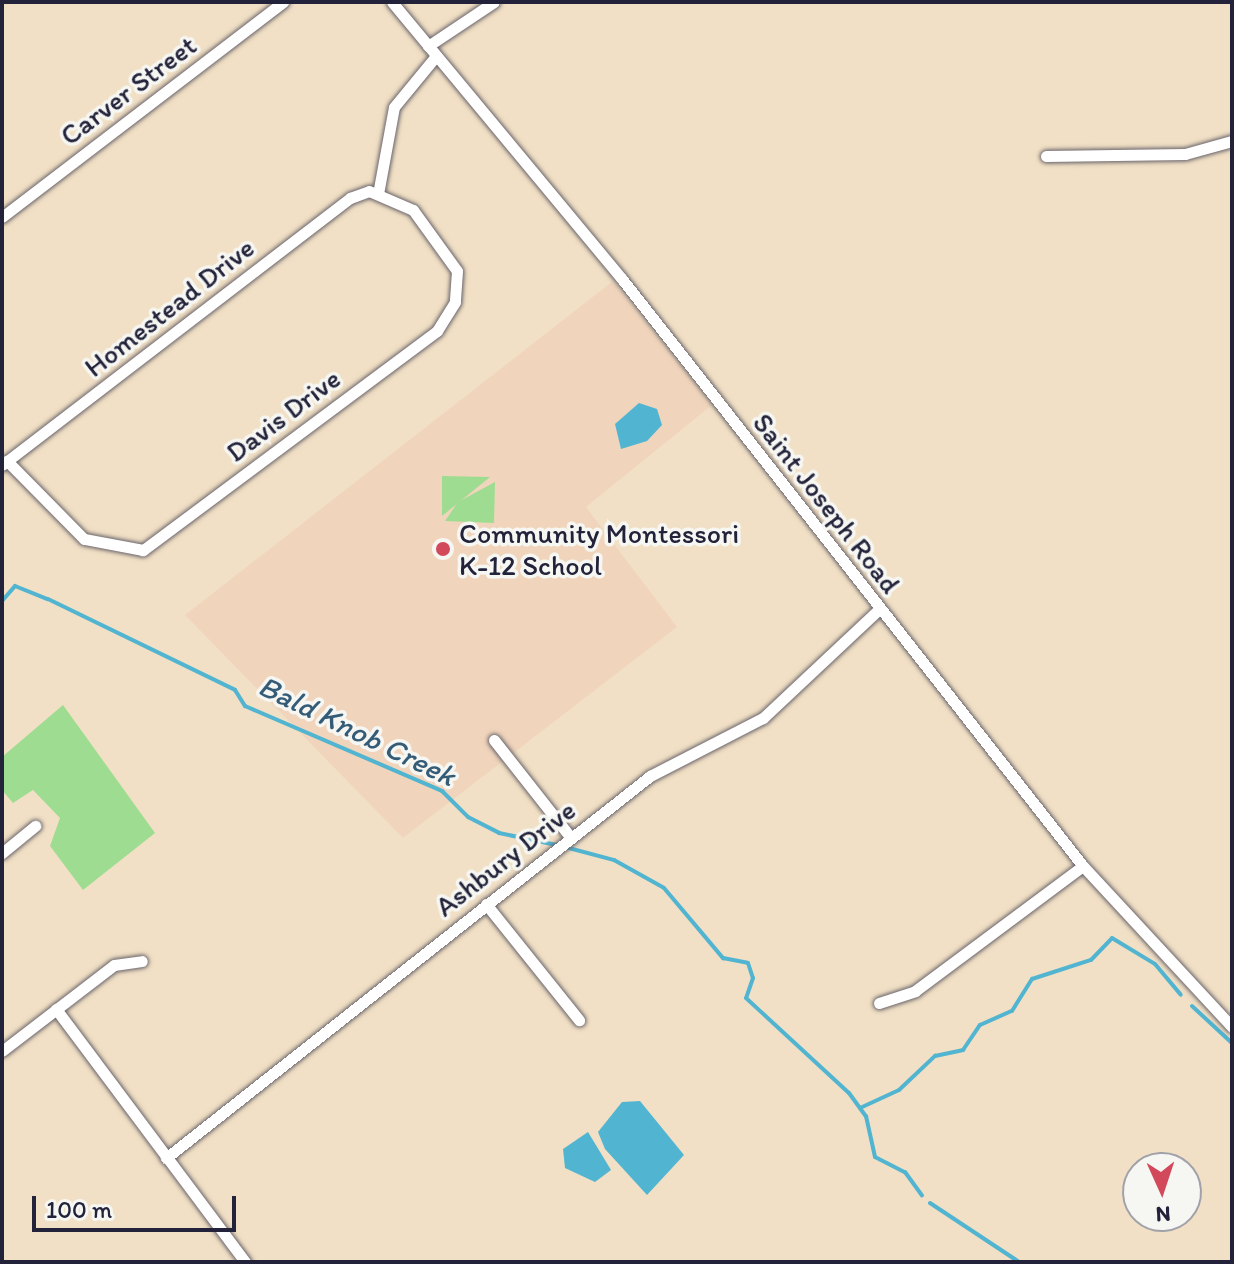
<!DOCTYPE html>
<html>
<head>
<meta charset="utf-8">
<style>
	body { margin:0 }
	#map { position:relative; width:1234px; height:1264px; overflow:hidden; background:#f1e0c5; font-family:Itim,sans-serif }
	div>[style] { position:absolute }
	.built>* { inset:0; background:#f0d5bc }
	.green>* { inset:0; background:#9edc91 }
	.water>* { inset:0; background:#51b4d0 }
	.stream>* { height:4px; margin:-2px; padding:0 2px; transform-origin:2px; border-radius:2px; background:#51b4d0 }
	.roads { filter:drop-shadow(0 0 2px #6a646b) drop-shadow(0 0 2px #6a646b) }
	.street>* { height:11px; margin:-5.5px; padding:0 5.5px; transform-origin:5.5px; border-radius:5.5px; background:#fff }
	.dots>* { width:22px; height:22px; translate:-50% -50%; box-sizing:border-box; border:4px solid #f6f6f2; border-radius:50% }
	span { translate:-50% -50%; white-space:nowrap; text-align:center; line-height:1.15; -webkit-text-stroke:7px #f6f6f2; paint-order:stroke }
	.street-label { font-size:28px; color:#22223b }
	.poi-label { font-size:28px; color:#22223b }
	.left { translate:0 -50%; text-align:left }
	.water-label { font-size:30px; color:#355c77; font-style:italic }
	.frame { position:absolute; inset:0; border:4px solid #22223b; pointer-events:none }
	.north { position:absolute; left:1122px; top:1152px; width:80px; height:80px; box-sizing:border-box; background:#f6f6f2; border:2px solid #a1a1a9; border-radius:50%; rotate:177deg; font-size:22px; font-weight:700; line-height:32px; text-align:center; color:#22223b }
	.north::after { content:''; display:block; margin:auto; width:28px; height:36px; background:#d1495b; clip-path:polygon(50% 0,100% 100%,50% 72%,0 100%) }
	.scale { position:absolute; left:32px; top:1196px; width:204px; height:36px; box-sizing:border-box; border:4px solid #22223b; border-top:0; padding-left:10px; font-size:24px; line-height:28px; white-space:nowrap; color:#22223b; -webkit-text-stroke:6px #f6f6f2; paint-order:stroke }
</style>
</head>
<body>
<div id="map">
	<div class="built">
		<div style="clip-path:polygon(613px 281px,712px 405px,586px 507px,677px 627px,403px 838px,185px 615px)"></div>
	</div>
	<div class="green">
		<div style="clip-path:polygon(442px 476px,490px 477px,442px 516px)"></div>
		<div style="clip-path:polygon(495px 482px,494px 523px,445px 521px,458px 502px)"></div>
		<div style="clip-path:polygon(63px 705px,155px 833px,83px 890px,50px 846px,60px 818px,33px 790px,13px 803px,2px 790px,2px 757px)"></div>
	</div>
	<div class="water">
		<div style="clip-path:polygon(639px 403px,657px 409px,662px 425px,647px 441px,621px 449px,615px 424px)"></div>
		<div style="clip-path:polygon(640px 1101px,684px 1155px,647px 1195px,605px 1149px,598px 1132px,622px 1102px)"></div>
		<div style="clip-path:polygon(588px 1132px,611px 1170px,595px 1182px,565px 1168px,563px 1149px)"></div>
	</div>
	<div class="stream">
		<div style="left:2px;top:601px;width:20px;rotate:-49deg"></div>
		<div style="left:15px;top:586px;width:35px;rotate:22deg"></div>
		<div style="left:48px;top:599px;width:208px;rotate:25.9deg"></div>
		<div style="left:235px;top:690px;width:19px;rotate:58deg"></div>
		<div style="left:245px;top:706px;width:215px;rotate:23.3deg"></div>
		<div style="left:442px;top:791px;width:37px;rotate:45deg"></div>
		<div style="left:468px;top:817px;width:35px;rotate:27deg"></div>
		<div style="left:499px;top:833px;width:59px;rotate:11.7deg"></div>
		<div style="left:565px;top:847px;width:51px;rotate:14.9deg"></div>
		<div style="left:614px;top:860px;width:57px;rotate:29.2deg"></div>
		<div style="left:664px;top:888px;width:92px;rotate:49.9deg"></div>
		<div style="left:723px;top:958px;width:25px;rotate:11deg"></div>
		<div style="left:748px;top:963px;width:16px;rotate:72deg"></div>
		<div style="left:753px;top:978px;width:21px;rotate:109deg"></div>
		<div style="left:746px;top:998px;width:140px;rotate:42.7deg"></div>
		<div style="left:849px;top:1093px;width:29px;rotate:54deg"></div>
		<div style="left:866px;top:1116px;width:42px;rotate:77.6deg"></div>
		<div style="left:875px;top:1157px;width:34px;rotate:27deg"></div>
		<div style="left:905px;top:1172px;width:29px;rotate:54deg"></div>
		<div style="left:1192px;top:1006px;width:54px;rotate:42.8deg"></div>
		<div style="left:860px;top:1108px;width:43px;rotate:-24.8deg"></div>
		<div style="left:899px;top:1090px;width:50px;rotate:-43.4deg"></div>
		<div style="left:935px;top:1056px;width:29px;rotate:-12deg"></div>
		<div style="left:963px;top:1050px;width:30px;rotate:-56deg"></div>
		<div style="left:980px;top:1025px;width:35px;rotate:-24deg"></div>
		<div style="left:1012px;top:1011px;width:38px;rotate:-58deg"></div>
		<div style="left:1032px;top:979px;width:62px;rotate:-17.9deg"></div>
		<div style="left:1091px;top:960px;width:30px;rotate:-46deg"></div>
		<div style="left:1112px;top:938px;width:50px;rotate:31.2deg"></div>
		<div style="left:1155px;top:964px;width:40px;rotate:50deg"></div>
		<div style="left:930px;top:1203px;width:107px;rotate:33.5deg"></div>
	</div>
	<div class="roads">
		<div class="street">
			<div style="left:392px;top:2px;width:360px;rotate:50.3deg"></div>
			<div style="left:622px;top:279px;width:746px;rotate:51.86deg"></div>
			<div style="left:1083px;top:866px;width:219px;rotate:47.2deg"></div>
			<div style="left:428px;top:46px;width:79px;rotate:-33.7deg"></div>
			<div style="left:1046px;top:156px;width:139px;rotate:-0.8deg"></div>
			<div style="left:1185px;top:154px;width:49px;rotate:-15.5deg"></div>
			<div style="left:378px;top:194px;width:88px;rotate:-79.6deg"></div>
			<div style="left:394px;top:107px;width:66px;rotate:-50.5deg"></div>
			<div style="left:2px;top:217px;width:354px;rotate:-37.4deg"></div>
			<div style="left:2px;top:465px;width:439px;rotate:-37.5deg"></div>
			<div style="left:350px;top:198px;width:20px;rotate:-20deg"></div>
			<div style="left:369px;top:191px;width:48px;rotate:23.4deg"></div>
			<div style="left:413px;top:210px;width:75px;rotate:54.2deg"></div>
			<div style="left:457px;top:271px;width:31px;rotate:94deg"></div>
			<div style="left:455px;top:302px;width:34px;rotate:122deg"></div>
			<div style="left:437px;top:331px;width:367px;rotate:143.3deg"></div>
			<div style="left:143px;top:550px;width:60px;rotate:-169.4deg"></div>
			<div style="left:84px;top:539px;width:110px;rotate:-134.6deg"></div>
			<div style="left:494px;top:740px;width:125px;rotate:51.8deg"></div>
			<div style="left:2px;top:853px;width:43px;rotate:-39.3deg"></div>
			<div style="left:486px;top:904px;width:149px;rotate:51.3deg"></div>
			<div style="left:879px;top:1003px;width:38px;rotate:-18deg"></div>
			<div style="left:915px;top:991px;width:209px;rotate:-36.7deg"></div>
			<div style="left:56px;top:1009px;width:316px;rotate:53.2deg"></div>
			<div style="left:2px;top:1051px;width:141px;rotate:-37.5deg"></div>
			<div style="left:114px;top:965px;width:28px;rotate:-8deg"></div>
			<div style="left:166px;top:1158px;width:617px;rotate:-38.28deg"></div>
			<div style="left:650px;top:776px;width:127px;rotate:-27.2deg"></div>
			<div style="left:763px;top:718px;width:159px;rotate:-43.2deg"></div>
		</div>
	</div>
	<div class="dots">
		<div style="left:443px;top:549px;background:#d1495b"></div>
	</div>
	<div class="street-label">
		<span style="left:128px;top:90px;rotate:-37deg">Carver Street</span>
		<span style="left:169px;top:307px;rotate:-38deg">Homestead Drive</span>
		<span style="left:283px;top:415px;rotate:-37deg">Davis Drive</span>
		<span style="left:827px;top:503px;rotate:52deg">Saint Joseph Road</span>
		<span style="left:505px;top:858px;rotate:-38deg">Ashbury Drive</span>
	</div>
	<div class="poi-label">
		<span class="left" style="left:459px;top:549px">Community Montessori<br>K-12 School</span>
	</div>
	<div class="water-label">
		<span style="left:357px;top:731px;rotate:26deg">Bald Knob Creek</span>
	</div>
	<div class="frame"></div>
	<div class="north">N</div>
	<div class="scale">100 m</div>
</div>
</body>
</html>
